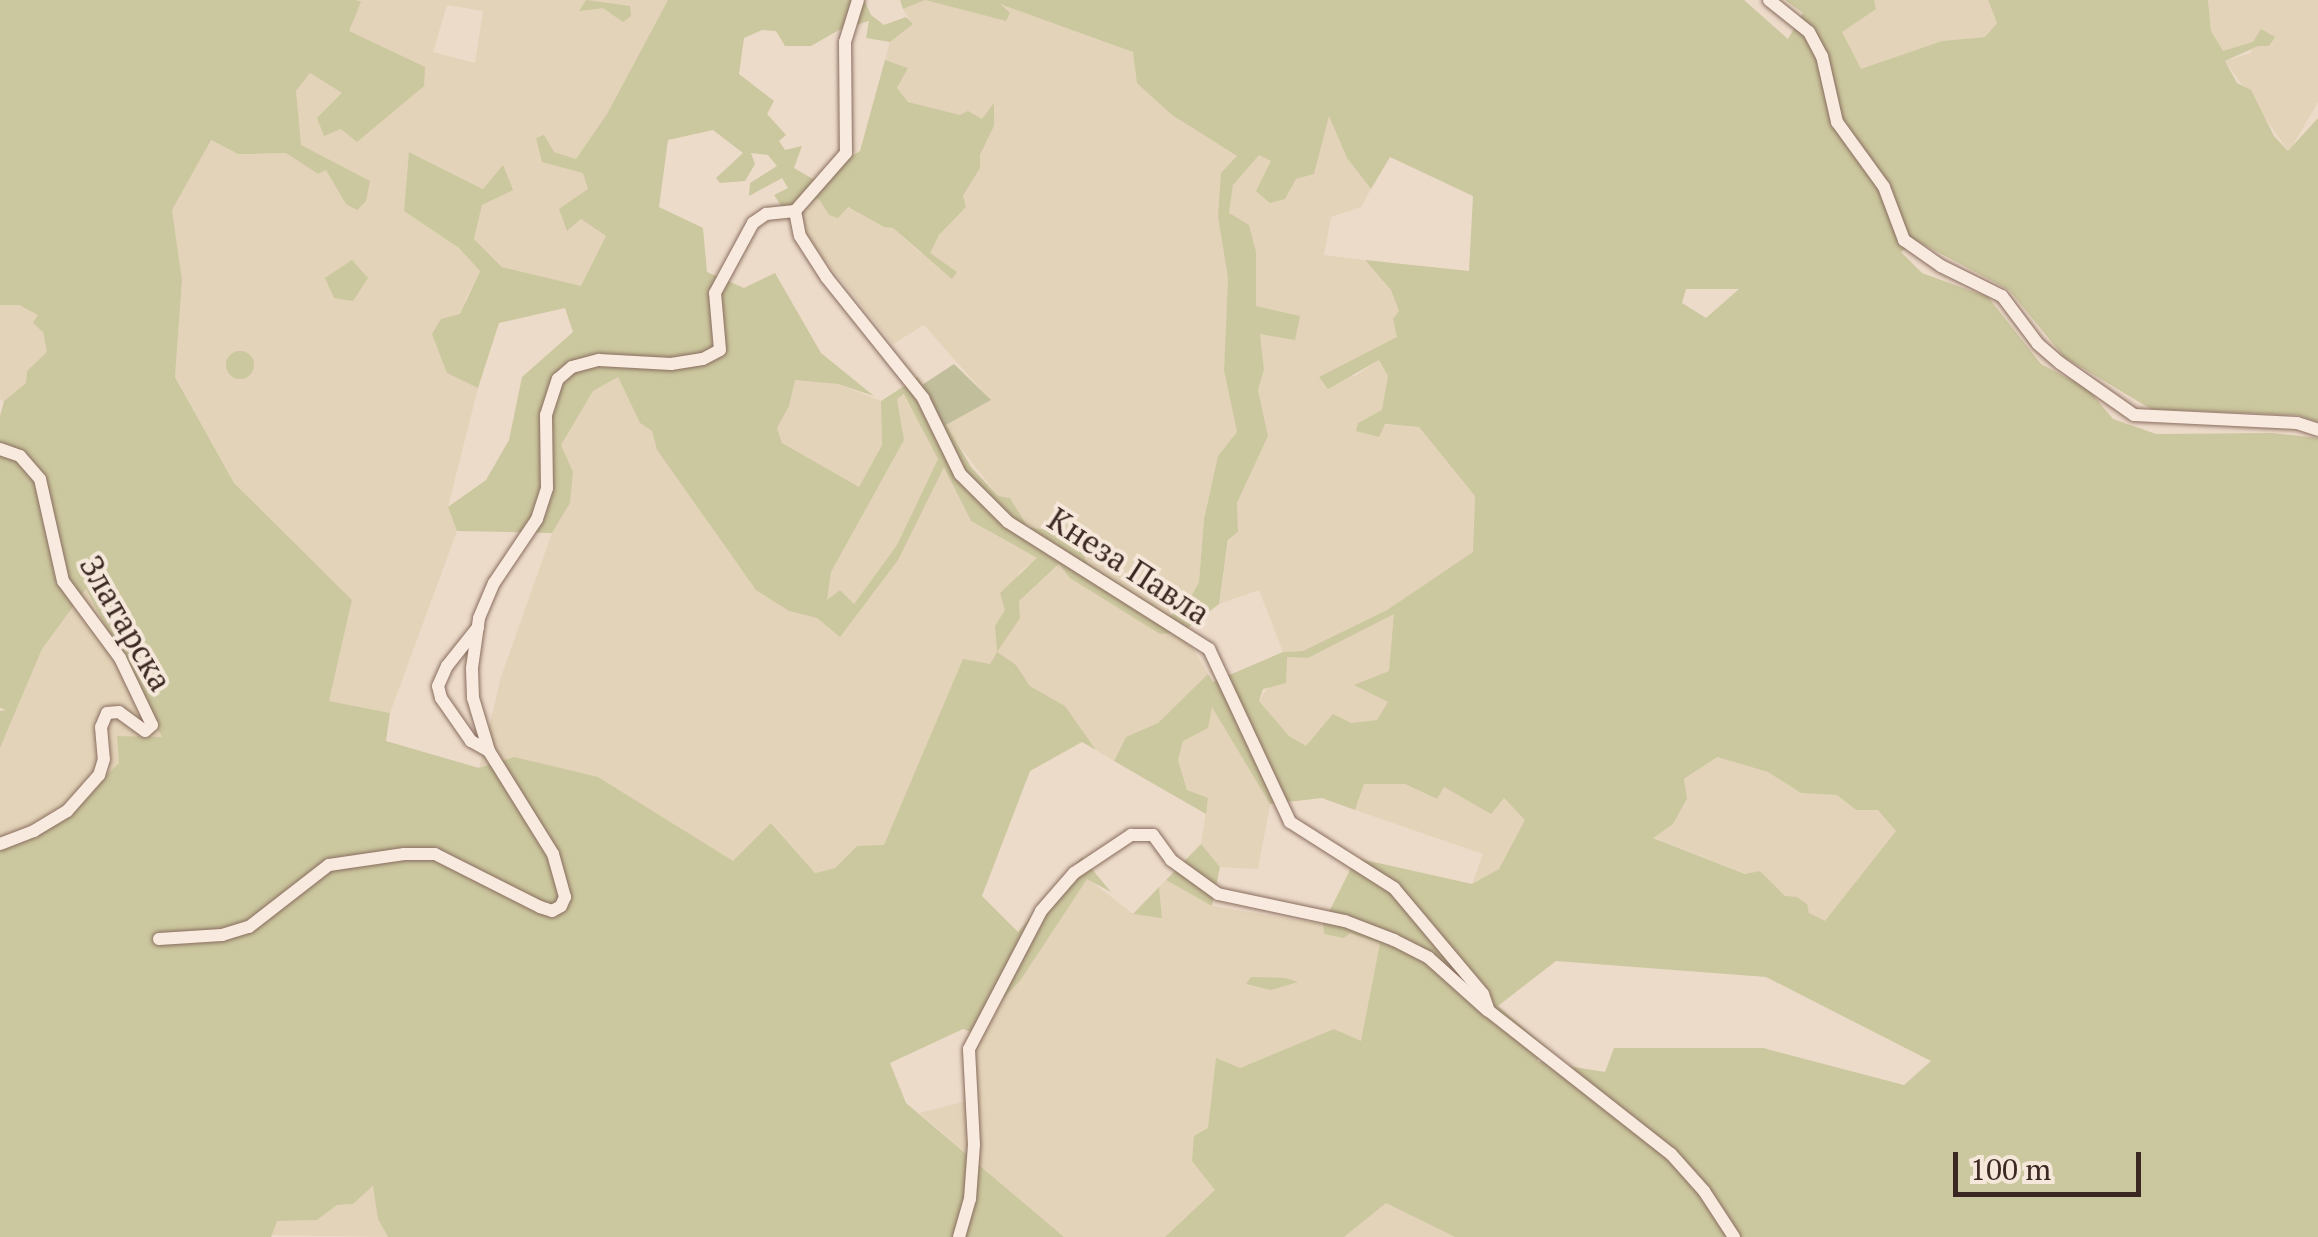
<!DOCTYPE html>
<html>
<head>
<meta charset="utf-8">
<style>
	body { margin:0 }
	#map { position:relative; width:2318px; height:1237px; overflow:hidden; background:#eddbca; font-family:"PT Serif",serif }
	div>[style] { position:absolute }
	.farmland>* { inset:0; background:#e3d3b8 }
	.green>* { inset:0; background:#cbc79e }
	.round { border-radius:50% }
	.cemetery>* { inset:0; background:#c1be9c }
	.roads { filter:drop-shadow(0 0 2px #896d5f) drop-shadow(0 0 2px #896d5f) }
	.street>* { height:12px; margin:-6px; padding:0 6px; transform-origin:6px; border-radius:6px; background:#f8eade }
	span { translate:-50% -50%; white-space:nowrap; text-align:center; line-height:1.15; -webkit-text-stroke:8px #f5e7da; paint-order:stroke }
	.street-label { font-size:32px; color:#3b2822 }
	.scale { position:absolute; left:1953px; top:1152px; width:188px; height:45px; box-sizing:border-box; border:5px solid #3b2822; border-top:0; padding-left:12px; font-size:30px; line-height:35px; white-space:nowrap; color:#3b2822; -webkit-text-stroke:8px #f5e7da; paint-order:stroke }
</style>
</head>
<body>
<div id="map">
	<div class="farmland">
		<div style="clip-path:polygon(evenodd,356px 0,668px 0,607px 114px,576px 159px,554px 152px,543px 162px,583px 172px,589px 189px,568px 231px,581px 219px,606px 236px,582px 287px,502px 267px,474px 239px,482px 205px,502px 166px,484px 189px,410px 152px,404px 211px,459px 248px,480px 271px,466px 298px,447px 373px,478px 388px,448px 507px,457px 531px,390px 713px,329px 701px,352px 600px,234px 483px,175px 376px,182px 280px,172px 210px,210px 140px,238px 154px,286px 153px,318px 174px,326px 170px,370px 181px,300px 145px,296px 91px,310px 73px,343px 94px,341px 129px,348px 30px,361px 3px,356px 0,447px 5px,483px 11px,475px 63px,433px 52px,447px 5px)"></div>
		<div style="clip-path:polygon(925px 0,1006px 21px,995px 2px,1133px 52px,1172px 115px,1237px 156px,1218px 217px,1228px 278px,1224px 370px,1237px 432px,1218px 456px,1204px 519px,1199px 582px,1187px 604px,1170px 617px,1088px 564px,1053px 531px,1028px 527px,1010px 498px,998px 496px,944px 426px,990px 400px,924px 325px,893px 344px,782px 207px,819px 199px,829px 215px,847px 207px,884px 227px,893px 228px,919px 252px,957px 272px,929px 253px,939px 235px,966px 207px,963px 197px,980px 168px,980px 156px,994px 126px,993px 105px,983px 119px,960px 115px,908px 102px,897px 88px,908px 68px,885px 60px,890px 42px,912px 24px,903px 9px)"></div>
		<div style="clip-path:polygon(1874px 0,1988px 0,1997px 23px,1985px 37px,1942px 41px,1860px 70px,1841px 32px,1876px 9px)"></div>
		<div style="clip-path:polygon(2208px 0,2318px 0,2318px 102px,2289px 152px,2225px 61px,2251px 53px,2253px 43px,2223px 51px,2211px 31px)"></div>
		<div style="clip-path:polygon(1329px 114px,1347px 158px,1371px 189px,1361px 207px,1331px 217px,1324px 255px,1365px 260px,1391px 290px,1399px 311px,1398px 337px,1319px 377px,1355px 376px,1379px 360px,1388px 376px,1382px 411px,1358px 423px,1419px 427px,1475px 496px,1473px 552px,1387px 610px,1303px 651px,1283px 652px,1259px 590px,1219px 604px,1229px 540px,1238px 532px,1237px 503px,1268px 436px,1258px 390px,1264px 370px,1260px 333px,1300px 316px,1256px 307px,1256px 251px,1229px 213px,1233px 185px,1259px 154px,1271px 161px,1285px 199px,1296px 179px,1314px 174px)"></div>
		<div style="clip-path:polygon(0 305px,19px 305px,39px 315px,47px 352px,28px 371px,26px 383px,4px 401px,0 400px)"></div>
		<div style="clip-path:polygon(618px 377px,640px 423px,652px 431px,657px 450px,731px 555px,757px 590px,789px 611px,817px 618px,840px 636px,944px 466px,971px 521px,1038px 559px,1020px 571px,1005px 610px,997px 651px,1020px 618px,1019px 601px,1060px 564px,1160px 633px,1183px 632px,1208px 674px,1158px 723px,1126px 737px,1114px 761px,1096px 750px,1065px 706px,1030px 686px,1016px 665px,996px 653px,990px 664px,963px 660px,884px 846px,857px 846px,835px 868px,815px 873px,772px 823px,733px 862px,598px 777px,479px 768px,501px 677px,552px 533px,570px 503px,573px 472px,560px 446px,593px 391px)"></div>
		<div style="clip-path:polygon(795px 380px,838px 384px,881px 401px,882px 445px,859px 487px,782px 443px,777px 428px,789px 406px)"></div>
		<div style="clip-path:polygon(905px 394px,938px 459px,897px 545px,854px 604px,840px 590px,826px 601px,831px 572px,904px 440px,897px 399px)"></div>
		<div style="clip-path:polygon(86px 589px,163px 738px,118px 736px,119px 763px,51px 826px,0 851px,0 748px,42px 649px)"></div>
		<div style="clip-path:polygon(1395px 613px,1389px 671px,1355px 685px,1389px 702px,1377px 720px,1351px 723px,1306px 746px,1289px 736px,1259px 701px,1287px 657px,1308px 658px)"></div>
		<div style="clip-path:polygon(1212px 706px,1270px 804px,1258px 869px,1220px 867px,1201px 844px,1208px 799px,1187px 790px,1178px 760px,1183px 741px)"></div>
		<div style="clip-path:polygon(1716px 757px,1768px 772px,1801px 793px,1837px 795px,1856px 810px,1879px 810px,1896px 831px,1825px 922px,1809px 913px,1807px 904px,1797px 897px,1785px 897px,1760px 871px,1746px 874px,1652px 837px,1673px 824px,1687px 800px,1684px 780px)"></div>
		<div style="clip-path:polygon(1364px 784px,1405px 784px,1436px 799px,1444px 787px,1491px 813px,1503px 797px,1526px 820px,1499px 869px,1472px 884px,1483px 854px,1355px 810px)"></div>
		<div style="clip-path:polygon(1087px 878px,1133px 914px,1162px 917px,1159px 887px,1166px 880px,1212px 906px,1323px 924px,1324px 934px,1349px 932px,1380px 943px,1361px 1042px,1334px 1029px,1240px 1068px,1216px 1059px,1208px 1129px,1215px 1190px,1165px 1237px,1064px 1237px,919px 1113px,963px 1102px,971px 1032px,1020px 981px)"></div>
		<div style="clip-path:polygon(374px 1186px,378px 1219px,388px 1237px,269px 1235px,277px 1221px,317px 1220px,337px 1205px,353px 1204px)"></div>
		<div style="clip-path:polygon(1386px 1203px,1455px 1237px,1344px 1237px)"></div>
	</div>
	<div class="green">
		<div style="clip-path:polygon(evenodd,0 0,356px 0,361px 2px,349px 31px,425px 67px,424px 86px,357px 142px,341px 129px,324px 136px,317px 118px,342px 93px,310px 73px,296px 91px,301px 145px,370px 181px,366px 201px,357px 210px,346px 204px,326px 170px,318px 174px,286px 153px,238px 154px,211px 140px,172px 210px,182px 280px,175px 377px,234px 483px,352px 600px,329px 701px,390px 713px,386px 741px,479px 768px,514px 757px,598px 777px,733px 861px,771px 823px,815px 873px,835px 868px,857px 846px,884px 845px,963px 659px,990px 664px,997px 652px,995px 626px,1005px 610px,1000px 593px,1037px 558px,971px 521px,944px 467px,898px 560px,840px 637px,817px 618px,789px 611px,756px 590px,657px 450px,652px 431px,640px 423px,618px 377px,593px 391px,561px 445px,573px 472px,570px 503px,552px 533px,457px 531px,448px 507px,486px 480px,509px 440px,522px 377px,573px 332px,565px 308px,499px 323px,478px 388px,447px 373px,432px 334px,441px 319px,460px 314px,480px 271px,459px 248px,404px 211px,409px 152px,483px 189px,503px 165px,513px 190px,482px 205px,474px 239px,502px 267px,581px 286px,606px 236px,581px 219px,567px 231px,559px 209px,588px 189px,583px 173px,542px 162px,536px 138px,544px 135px,554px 152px,576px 159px,607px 114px,668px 0,864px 0,871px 15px,884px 25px,906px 17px,913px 24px,890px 42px,866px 38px,869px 21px,839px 30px,811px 46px,785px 46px,776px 31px,762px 30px,744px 38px,739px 74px,774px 101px,767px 114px,786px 135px,779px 141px,785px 150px,802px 146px,794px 168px,813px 179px,860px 151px,885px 60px,908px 68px,897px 88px,908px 102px,960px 115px,968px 111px,982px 119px,994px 103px,994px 126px,980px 155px,980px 168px,963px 196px,966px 207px,939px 235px,930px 253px,957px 272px,952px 279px,893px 228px,884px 227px,848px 207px,838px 218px,829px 215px,819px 199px,782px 207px,774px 195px,788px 188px,782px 178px,749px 196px,750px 183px,777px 166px,768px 155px,751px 153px,755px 164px,745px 181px,720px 183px,716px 178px,743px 153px,713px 130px,668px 140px,659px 207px,703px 228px,707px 272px,744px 288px,775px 273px,821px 353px,874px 396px,838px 384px,795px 380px,789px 406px,777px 428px,782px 443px,859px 487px,882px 445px,881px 401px,918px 377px,971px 467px,998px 496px,1010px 498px,1028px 527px,1053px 531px,1082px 553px,1088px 564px,1170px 616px,1187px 604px,1199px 582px,1204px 519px,1218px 456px,1237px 432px,1224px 370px,1228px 278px,1218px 217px,1221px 173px,1237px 156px,1172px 115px,1137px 83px,1133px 52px,1000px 4px,1010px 13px,1006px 21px,925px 0,903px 9px,900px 0,1744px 0,1788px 39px,1803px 13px,1785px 0,1874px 0,1876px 9px,1842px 32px,1861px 69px,1942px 41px,1985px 37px,1997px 23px,1988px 0,2208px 0,2211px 31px,2223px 51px,2253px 42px,2261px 29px,2275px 37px,2269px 46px,2258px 46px,2225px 61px,2237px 83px,2251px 90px,2274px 136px,2288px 151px,2318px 118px,2318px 422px,2297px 415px,2151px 409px,2064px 357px,2009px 290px,1917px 241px,1901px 252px,1922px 273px,1988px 297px,2041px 364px,2088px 389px,2113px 419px,2156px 434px,2272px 433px,2318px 438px,2318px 1237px,1455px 1237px,1386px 1203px,1344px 1237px,1165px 1237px,1215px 1190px,1192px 1161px,1194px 1136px,1208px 1128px,1216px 1058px,1240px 1068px,1334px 1029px,1361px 1041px,1380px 943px,1350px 933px,1344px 938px,1324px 934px,1323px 924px,1356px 858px,1472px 884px,1499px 869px,1525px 820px,1504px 798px,1491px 814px,1444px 787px,1437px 799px,1405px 784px,1364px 784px,1355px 810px,1322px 798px,1270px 804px,1212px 707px,1208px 728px,1183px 741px,1178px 760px,1187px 790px,1208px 798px,1206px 814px,1114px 761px,1126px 737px,1158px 723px,1208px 674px,1213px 682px,1283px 652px,1303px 651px,1387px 610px,1473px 552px,1475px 496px,1419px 427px,1385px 424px,1379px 437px,1356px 431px,1358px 423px,1382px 410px,1388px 376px,1379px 360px,1328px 389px,1319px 377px,1397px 337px,1393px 319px,1399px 311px,1391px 290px,1365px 260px,1469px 271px,1473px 196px,1390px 157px,1371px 189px,1347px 158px,1329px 116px,1314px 174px,1296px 179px,1285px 199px,1270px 203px,1256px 191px,1271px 161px,1259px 155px,1233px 185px,1229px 213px,1249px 225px,1256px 252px,1256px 306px,1300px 316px,1295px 340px,1260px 334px,1264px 370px,1258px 390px,1268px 436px,1237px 503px,1238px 532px,1228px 540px,1219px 604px,1183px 632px,1160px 634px,1070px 578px,1059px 564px,1019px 601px,1020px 618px,997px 652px,1016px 665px,1030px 686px,1065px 706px,1096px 750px,1082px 742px,1030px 771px,982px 896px,1018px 932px,1082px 857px,1111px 892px,1087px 879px,1020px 981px,971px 1032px,963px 1029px,890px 1063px,906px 1103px,1064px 1237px,388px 1237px,378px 1219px,373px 1186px,353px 1204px,337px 1205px,317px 1220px,277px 1221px,271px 1237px,0 1237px,0 851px,52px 826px,119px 763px,117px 736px,162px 737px,86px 589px,42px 649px,0 748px,0 711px,6px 710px,0 708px,0 416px,4px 401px,26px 383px,27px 371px,47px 352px,43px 332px,33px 323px,38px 315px,19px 305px,0 305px,0 0,1686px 289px,1739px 289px,1706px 318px,1682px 303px,1686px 289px,0 0,904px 394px,938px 459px,897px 545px,854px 604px,840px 590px,827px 600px,831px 572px,904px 440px,897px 399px,904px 394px,0 0,1394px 614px,1389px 671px,1354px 685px,1388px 702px,1377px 720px,1351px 723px,1333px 714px,1306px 746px,1289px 736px,1259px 701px,1263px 689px,1286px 683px,1287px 657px,1308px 658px,1394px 614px,0 0,1717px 757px,1768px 772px,1801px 793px,1837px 795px,1856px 810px,1878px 810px,1896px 831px,1825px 921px,1809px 913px,1807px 904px,1797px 897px,1785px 896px,1760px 871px,1745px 874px,1653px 838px,1673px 824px,1687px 799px,1684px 779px,1717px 757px,0 0,1556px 961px,1766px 977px,1931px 1061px,1904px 1085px,1763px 1048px,1614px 1048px,1605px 1072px,1537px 1061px,1547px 1048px,1498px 1006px,1556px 961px)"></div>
		<div style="clip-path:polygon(586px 0,630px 6px,631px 16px,623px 22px,603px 8px,579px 11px)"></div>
		<div style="clip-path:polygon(352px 260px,368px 278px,353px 301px,334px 298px,325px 278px)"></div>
		<div class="round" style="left:226px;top:351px;width:28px;height:28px"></div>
		<div style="clip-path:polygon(1201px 844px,1220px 867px,1212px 906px,1166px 880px)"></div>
		<div style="clip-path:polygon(1159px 887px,1162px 918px,1133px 914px)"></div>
		<div style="clip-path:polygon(1251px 977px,1285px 978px,1298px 982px,1271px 990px,1246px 984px)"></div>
	</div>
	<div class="cemetery">
		<div style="clip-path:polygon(954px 364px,991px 400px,944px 426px,922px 385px)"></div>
	</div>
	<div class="roads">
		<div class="street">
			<div style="left:858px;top:0;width:44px;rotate:107.2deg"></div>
			<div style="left:845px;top:42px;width:111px;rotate:89.5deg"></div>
			<div style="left:846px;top:153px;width:77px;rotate:131.3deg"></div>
			<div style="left:795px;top:211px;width:25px;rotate:79deg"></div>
			<div style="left:800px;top:236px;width:50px;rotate:57.3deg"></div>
			<div style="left:827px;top:278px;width:154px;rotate:51.3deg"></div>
			<div style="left:923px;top:398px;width:85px;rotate:64deg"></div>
			<div style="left:960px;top:474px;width:68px;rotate:45deg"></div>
			<div style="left:1008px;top:522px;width:238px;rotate:32.3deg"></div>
			<div style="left:1209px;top:649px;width:191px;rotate:64.9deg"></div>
			<div style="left:1290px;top:822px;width:123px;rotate:32.4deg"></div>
			<div style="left:1394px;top:888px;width:138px;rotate:50deg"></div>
			<div style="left:1483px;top:994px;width:18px;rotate:71deg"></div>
			<div style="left:1489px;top:1011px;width:231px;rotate:38.2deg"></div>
			<div style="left:1671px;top:1154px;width:50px;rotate:48.3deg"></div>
			<div style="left:1704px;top:1191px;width:55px;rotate:56.9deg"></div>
			<div style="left:1769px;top:0;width:51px;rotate:38.7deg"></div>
			<div style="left:1809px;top:32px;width:27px;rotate:62deg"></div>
			<div style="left:1822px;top:56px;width:68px;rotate:77.2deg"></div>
			<div style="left:1837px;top:122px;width:80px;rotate:54.1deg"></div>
			<div style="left:1884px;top:187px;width:57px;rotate:69.3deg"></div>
			<div style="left:1904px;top:240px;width:45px;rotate:35.1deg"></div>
			<div style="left:1941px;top:266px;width:68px;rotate:26.2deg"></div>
			<div style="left:2002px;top:296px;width:60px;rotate:53.1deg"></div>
			<div style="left:2038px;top:344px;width:29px;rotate:41deg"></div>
			<div style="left:2060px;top:363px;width:90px;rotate:35.1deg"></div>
			<div style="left:2134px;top:415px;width:163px;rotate:2.8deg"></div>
			<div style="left:2297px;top:423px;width:22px;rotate:18deg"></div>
			<div style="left:0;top:449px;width:21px;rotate:19deg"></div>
			<div style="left:20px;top:456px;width:30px;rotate:49deg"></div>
			<div style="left:40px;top:479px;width:105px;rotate:77.3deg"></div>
			<div style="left:63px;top:581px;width:96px;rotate:53.5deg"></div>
			<div style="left:120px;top:658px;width:74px;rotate:64.5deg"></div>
			<div style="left:152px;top:725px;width:9px;rotate:139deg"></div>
			<div style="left:145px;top:731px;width:32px;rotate:-144deg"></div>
			<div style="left:119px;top:712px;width:12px;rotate:175deg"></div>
			<div style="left:107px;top:713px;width:15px;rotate:113deg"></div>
			<div style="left:101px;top:727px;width:32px;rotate:85deg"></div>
			<div style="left:104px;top:759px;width:17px;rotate:107deg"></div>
			<div style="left:99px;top:775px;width:48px;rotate:131.6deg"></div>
			<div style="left:67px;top:811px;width:39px;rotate:149deg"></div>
			<div style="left:34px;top:831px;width:36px;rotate:159deg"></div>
			<div style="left:489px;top:751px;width:55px;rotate:-106.8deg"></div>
			<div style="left:473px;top:698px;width:30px;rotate:-92deg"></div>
			<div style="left:472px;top:668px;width:50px;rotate:-82deg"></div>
			<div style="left:479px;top:618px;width:38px;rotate:-67deg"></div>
			<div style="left:494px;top:583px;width:77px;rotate:-56.1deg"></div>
			<div style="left:537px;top:519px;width:33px;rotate:-72deg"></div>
			<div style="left:547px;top:488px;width:73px;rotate:-90.8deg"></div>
			<div style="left:546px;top:415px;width:38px;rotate:-72deg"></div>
			<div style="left:558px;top:379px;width:18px;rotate:-41deg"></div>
			<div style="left:572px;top:367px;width:28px;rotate:-15deg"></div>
			<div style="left:599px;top:360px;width:72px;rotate:3.2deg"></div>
			<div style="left:671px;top:364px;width:32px;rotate:-9deg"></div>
			<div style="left:703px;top:359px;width:19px;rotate:-28deg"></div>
			<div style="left:720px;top:350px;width:57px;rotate:-95deg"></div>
			<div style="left:715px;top:293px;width:80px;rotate:-61.5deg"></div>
			<div style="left:753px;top:223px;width:16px;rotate:-35deg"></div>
			<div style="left:766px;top:214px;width:29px;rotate:-6deg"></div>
			<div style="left:159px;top:939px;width:63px;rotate:-3.6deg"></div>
			<div style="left:222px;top:935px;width:28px;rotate:-17deg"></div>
			<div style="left:249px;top:927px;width:101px;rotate:-37.8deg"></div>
			<div style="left:329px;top:865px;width:76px;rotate:-8.3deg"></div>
			<div style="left:404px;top:854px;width:31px"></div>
			<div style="left:435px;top:854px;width:118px;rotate:26.8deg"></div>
			<div style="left:540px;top:907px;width:13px;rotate:18deg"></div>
			<div style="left:552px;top:911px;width:10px;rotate:-29deg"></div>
			<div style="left:561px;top:906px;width:10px;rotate:-66deg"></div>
			<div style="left:565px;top:897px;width:45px;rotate:-105.6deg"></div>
			<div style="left:553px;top:854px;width:121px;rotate:-121.9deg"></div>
			<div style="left:489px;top:751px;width:21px;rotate:-151deg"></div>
			<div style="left:471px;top:741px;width:52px;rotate:-124.9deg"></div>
			<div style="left:441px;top:698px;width:12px;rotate:-104deg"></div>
			<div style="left:438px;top:686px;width:22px;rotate:-66deg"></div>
			<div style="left:447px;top:666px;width:50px;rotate:-51.5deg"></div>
			<div style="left:959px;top:1237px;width:40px;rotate:-74deg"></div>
			<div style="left:970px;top:1199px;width:54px;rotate:-85.8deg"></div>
			<div style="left:974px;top:1145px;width:96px;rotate:-93deg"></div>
			<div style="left:969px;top:1049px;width:156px;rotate:-62.4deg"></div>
			<div style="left:1041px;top:911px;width:50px;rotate:-49deg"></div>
			<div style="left:1074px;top:873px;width:69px;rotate:-33.7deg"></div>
			<div style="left:1131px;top:835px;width:22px"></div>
			<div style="left:1153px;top:835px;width:31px;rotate:54deg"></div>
			<div style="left:1171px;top:860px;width:58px;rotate:35.9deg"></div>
			<div style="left:1218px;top:894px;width:130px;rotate:12deg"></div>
			<div style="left:1345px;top:921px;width:53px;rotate:21.2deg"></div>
			<div style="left:1394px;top:940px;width:39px;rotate:27deg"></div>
			<div style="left:1429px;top:958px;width:78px;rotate:41.9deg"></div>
		</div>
	</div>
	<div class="street-label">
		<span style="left:1129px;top:566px;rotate:33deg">Кнеза Павла</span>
		<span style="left:126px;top:623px;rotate:60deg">Златарска</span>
	</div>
	<div class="scale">100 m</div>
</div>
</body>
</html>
